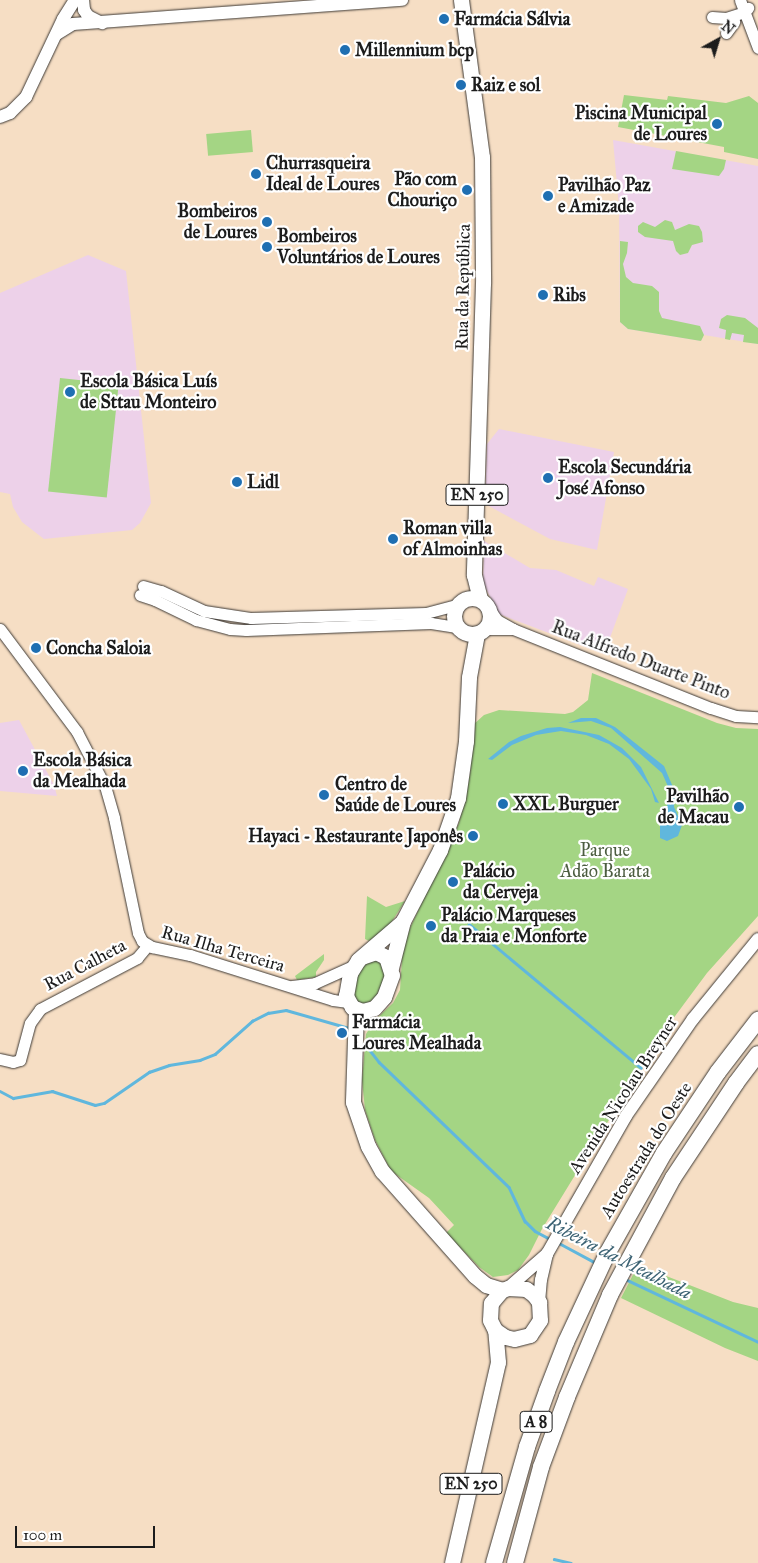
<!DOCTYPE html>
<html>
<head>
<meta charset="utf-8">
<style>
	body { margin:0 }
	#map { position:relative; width:758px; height:1563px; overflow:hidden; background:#f6dec4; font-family:"IM FELL Great Primer",serif }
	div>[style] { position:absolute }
	.built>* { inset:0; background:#edd1e9 }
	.green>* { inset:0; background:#a4d584; transform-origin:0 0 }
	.water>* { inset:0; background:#60b7dd }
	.stream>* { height:2.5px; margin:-1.25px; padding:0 1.25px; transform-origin:1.25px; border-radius:1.25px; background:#60b7dd }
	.roads { filter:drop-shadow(0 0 1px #3d3935) drop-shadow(0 0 1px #3d3935) }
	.tertiary>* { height:11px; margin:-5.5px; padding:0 5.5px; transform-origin:5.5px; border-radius:5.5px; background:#fff }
	.secondary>* { height:12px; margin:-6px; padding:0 6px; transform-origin:6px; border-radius:6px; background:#fff }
	.primary>* { height:15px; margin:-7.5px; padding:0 7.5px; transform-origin:7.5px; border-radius:7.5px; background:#fff }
	.primary>.ring { margin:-7.5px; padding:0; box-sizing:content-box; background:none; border:15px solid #fff; border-radius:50% }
	.motorway>* { height:16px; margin:-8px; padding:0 8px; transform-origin:8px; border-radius:8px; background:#fff }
	.dots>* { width:14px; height:14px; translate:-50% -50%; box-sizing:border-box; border:2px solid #fff; border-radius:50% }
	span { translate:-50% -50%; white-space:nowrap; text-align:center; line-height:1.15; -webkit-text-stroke:4.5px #fff; paint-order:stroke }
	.shield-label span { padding:1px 4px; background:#fff; border:1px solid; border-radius:4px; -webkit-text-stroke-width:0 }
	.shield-label { font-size:16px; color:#1c1c1c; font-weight:700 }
	.poi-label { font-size:18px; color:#1c1c1c; font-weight:700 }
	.left { translate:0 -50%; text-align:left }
	.right { translate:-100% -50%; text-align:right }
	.street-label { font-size:18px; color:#1c1c1c }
	.park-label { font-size:18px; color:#4c5d40 }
	.water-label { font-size:19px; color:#3b6273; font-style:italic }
	.north { position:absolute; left:693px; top:15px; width:50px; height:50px; -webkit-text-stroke:4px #fff; paint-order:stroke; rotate:39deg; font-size:14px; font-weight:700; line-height:20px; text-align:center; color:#1c1c1c }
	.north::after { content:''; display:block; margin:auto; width:18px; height:22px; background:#1c1c1c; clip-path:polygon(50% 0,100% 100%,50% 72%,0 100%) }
	.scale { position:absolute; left:15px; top:1526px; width:140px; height:22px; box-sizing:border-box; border:2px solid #1c1c1c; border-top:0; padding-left:6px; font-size:15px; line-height:18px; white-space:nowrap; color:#1c1c1c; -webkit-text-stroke:4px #fff; paint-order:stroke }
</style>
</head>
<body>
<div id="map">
	<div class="built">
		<div style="clip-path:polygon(613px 140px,758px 166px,758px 344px,704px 335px,701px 341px,628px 329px,620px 322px,619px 207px)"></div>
		<div style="clip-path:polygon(88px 255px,126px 271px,151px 503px,140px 523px,132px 530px,44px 539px,22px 522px,13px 507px,10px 494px,0 492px,0 293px)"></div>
		<div style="clip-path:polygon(499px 429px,614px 452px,597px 550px,550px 539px,485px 504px,487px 444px)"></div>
		<div style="clip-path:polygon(484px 541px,530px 568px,556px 570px,594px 586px,598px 577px,628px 589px,604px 654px,499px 614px,483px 583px)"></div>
		<div style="clip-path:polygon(19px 720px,54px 785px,57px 796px,0 791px,0 723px)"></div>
	</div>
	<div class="green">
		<div style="clip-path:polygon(624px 95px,667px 100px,668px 96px,726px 103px,749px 96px,758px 103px,758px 159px,724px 152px,724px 147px,618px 127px)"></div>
		<div style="left:251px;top:130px;width:22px;height:45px;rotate:85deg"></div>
		<div style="clip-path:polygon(676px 151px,726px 160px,724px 169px,719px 176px,672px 169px)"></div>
		<div style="clip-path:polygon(665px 220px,672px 222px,675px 230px,689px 224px,699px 226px,702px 232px,703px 242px,692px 245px,688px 253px,680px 255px,676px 251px,673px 241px,645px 237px,638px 232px,638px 226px,643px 222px,655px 227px)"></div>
		<div style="clip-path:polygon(620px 241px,628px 242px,627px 253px,623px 264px,626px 277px,633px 283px,652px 286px,659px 292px,659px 311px,662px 318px,700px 326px,704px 335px,701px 341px,628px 329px,620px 322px)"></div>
		<div style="clip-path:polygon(727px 315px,745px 318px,758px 328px,758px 344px,743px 342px,744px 335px,732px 333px,730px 340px,725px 339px,726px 330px,719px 328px,721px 319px)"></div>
		<div style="left:60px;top:378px;width:59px;height:114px;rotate:6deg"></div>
		<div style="clip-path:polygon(592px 673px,717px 723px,736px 728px,758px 729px,758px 916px,707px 973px,661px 1035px,542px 1229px,529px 1255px,518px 1270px,508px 1275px,493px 1277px,479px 1267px,446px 1233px,454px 1225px,429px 1198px,391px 1171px,375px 1140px,365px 1110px,362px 1080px,366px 1034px,374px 1021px,393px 1003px,400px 990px,403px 943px,459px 823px,470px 774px,474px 724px,484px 715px,499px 710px,565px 714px,573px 712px,588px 700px)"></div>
		<div style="clip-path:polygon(367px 896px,386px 907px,405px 901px,389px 926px,369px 941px,365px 939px)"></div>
		<div style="clip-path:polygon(324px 954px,324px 960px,316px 972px,316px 977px,297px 980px,295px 976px)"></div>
		<div style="clip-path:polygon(367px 960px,379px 960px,387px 973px,375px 999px,365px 1004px,357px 1002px,351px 992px,352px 977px)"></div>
		<div style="clip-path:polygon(638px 1265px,733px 1302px,758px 1308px,758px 1361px,725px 1348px,621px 1298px)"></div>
	</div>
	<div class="water">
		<div style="clip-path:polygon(581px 718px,596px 718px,615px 727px,664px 766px,675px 792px,674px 807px,682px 825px,678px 836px,667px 841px,660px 838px,660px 821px,666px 811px,670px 791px,662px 773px,611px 728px,591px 721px,568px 723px)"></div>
		<div style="clip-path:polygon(560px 727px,599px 735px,622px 748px,641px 767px,659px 803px,655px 802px,651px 789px,629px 759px,609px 744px,586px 735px,561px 731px,536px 735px,512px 745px,492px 760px,488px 759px,509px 742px,521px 736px,547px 728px)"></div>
	</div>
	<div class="stream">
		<div style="left:469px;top:924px;width:224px;rotate:39.9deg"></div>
		<div style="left:365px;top:1044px;width:23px;rotate:52deg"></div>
		<div style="left:379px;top:1062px;width:180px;rotate:43.9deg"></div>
		<div style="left:509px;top:1187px;width:38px;rotate:65deg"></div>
		<div style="left:525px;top:1221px;width:14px;rotate:45deg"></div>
		<div style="left:535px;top:1231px;width:19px;rotate:28deg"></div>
		<div style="left:0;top:1091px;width:15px;rotate:28deg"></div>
		<div style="left:13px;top:1098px;width:40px;rotate:-10deg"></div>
		<div style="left:52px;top:1091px;width:45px;rotate:18deg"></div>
		<div style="left:95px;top:1105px;width:9px;rotate:-13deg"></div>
		<div style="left:104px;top:1103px;width:55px;rotate:-34.6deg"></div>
		<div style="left:149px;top:1072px;width:21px;rotate:-19deg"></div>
		<div style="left:169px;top:1065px;width:31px;rotate:-9deg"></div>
		<div style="left:200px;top:1060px;width:16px;rotate:-22deg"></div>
		<div style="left:215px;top:1054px;width:50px;rotate:-41.7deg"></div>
		<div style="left:252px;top:1021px;width:18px;rotate:-27deg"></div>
		<div style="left:268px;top:1013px;width:18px;rotate:-9deg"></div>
		<div style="left:286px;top:1010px;width:66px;rotate:15.9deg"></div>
		<div style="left:559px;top:1243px;width:42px;rotate:28.4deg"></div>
		<div style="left:625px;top:1279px;width:147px;rotate:25.3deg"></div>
		<div style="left:554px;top:1559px;width:17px;rotate:13deg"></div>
	</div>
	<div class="roads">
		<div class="tertiary">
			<div style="left:740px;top:0;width:51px;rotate:69.4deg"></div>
			<div style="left:712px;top:17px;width:14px;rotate:4deg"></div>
			<div style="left:726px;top:18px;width:19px;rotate:-18deg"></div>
			<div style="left:744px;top:12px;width:6px;rotate:-45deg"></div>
			<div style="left:726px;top:33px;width:14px;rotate:-54deg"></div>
			<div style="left:143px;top:586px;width:19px;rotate:16deg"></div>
			<div style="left:161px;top:591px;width:47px;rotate:24.9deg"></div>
			<div style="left:204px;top:611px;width:48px;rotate:8.5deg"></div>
			<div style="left:251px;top:618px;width:175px;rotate:-1.6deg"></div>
			<div style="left:426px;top:613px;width:34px;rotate:-15deg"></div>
			<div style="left:140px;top:595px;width:16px;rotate:18deg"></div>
			<div style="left:155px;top:600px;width:46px;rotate:26deg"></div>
			<div style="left:196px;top:620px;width:35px;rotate:15deg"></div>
			<div style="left:230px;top:629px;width:16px;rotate:4deg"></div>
			<div style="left:246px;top:630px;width:185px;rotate:-2.2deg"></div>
			<div style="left:431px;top:623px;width:26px;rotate:9deg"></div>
			<div style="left:490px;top:610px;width:12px;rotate:55deg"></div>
			<div style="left:497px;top:620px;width:18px;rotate:29deg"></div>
			<div style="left:513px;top:629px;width:213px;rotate:21.8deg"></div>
			<div style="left:711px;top:708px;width:26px;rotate:18deg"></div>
			<div style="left:736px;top:716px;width:22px;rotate:3deg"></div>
			<div style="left:0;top:629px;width:129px;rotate:53.2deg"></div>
			<div style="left:77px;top:732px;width:61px;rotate:62.6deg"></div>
			<div style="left:105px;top:786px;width:33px;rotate:74deg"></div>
			<div style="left:114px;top:818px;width:117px;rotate:78.2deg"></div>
			<div style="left:138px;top:933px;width:9px;rotate:63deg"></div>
			<div style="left:142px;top:941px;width:12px;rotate:31deg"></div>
			<div style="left:152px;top:947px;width:39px;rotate:12deg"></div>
			<div style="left:190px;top:955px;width:150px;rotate:17.5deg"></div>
			<div style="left:333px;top:1000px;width:15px;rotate:8deg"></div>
			<div style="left:485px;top:629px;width:28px"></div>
			<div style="left:292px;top:986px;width:23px;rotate:-7deg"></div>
			<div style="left:315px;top:983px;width:42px;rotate:-24.1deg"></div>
			<div style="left:0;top:1059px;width:13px;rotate:13deg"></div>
			<div style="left:13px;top:1062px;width:7px;rotate:-16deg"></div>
			<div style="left:20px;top:1060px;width:38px;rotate:-75deg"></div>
			<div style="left:30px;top:1023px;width:17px;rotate:-54deg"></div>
			<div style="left:40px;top:1009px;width:110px;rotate:-27.7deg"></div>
			<div style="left:137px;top:958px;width:17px;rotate:-50deg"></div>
		</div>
		<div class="secondary">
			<div style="left:83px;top:0;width:10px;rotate:84deg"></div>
			<div style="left:84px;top:10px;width:7px;rotate:56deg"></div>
			<div style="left:88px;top:16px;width:16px;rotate:27deg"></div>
			<div style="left:57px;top:34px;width:19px;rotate:-32deg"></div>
			<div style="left:73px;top:24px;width:330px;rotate:-4.2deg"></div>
			<div style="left:0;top:117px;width:11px;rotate:-22deg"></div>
			<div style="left:10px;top:113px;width:23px;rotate:-45deg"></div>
			<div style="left:26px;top:97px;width:86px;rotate:-64.6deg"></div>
			<div style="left:63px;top:19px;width:22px;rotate:-58deg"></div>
			<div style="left:508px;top:1288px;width:52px;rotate:-41.1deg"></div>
			<div style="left:539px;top:1302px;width:22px;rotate:-85deg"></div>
			<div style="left:541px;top:1280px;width:27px;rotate:-77deg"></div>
			<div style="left:547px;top:1254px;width:159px;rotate:-60.2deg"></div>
			<div style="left:626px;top:1116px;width:118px;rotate:-55.4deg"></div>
			<div style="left:693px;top:1019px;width:103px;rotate:-50.9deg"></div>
		</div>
		<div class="primary">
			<div style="left:461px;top:0;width:158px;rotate:82.4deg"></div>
			<div style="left:482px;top:157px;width:126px;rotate:89.5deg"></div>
			<div style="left:483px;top:283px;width:292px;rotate:91.8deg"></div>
			<div style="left:474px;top:575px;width:25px;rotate:76deg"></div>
			<div class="ring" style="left:454px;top:598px;width:21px;height:21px"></div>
			<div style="left:364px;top:956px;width:13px;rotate:-18deg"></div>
			<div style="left:376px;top:952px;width:11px;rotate:27deg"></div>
			<div style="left:386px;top:957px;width:19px;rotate:72deg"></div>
			<div style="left:392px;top:975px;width:23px;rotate:110deg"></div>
			<div style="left:384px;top:997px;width:15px;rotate:132deg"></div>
			<div style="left:374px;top:1008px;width:12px;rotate:166deg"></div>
			<div style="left:362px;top:1011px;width:11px;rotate:-158deg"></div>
			<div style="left:352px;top:1007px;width:13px;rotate:-119deg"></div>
			<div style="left:346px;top:996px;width:23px;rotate:-80deg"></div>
			<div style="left:350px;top:973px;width:15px;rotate:-58deg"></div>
			<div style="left:358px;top:960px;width:58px;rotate:-40.8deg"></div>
			<div style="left:391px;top:968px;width:49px;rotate:-75.7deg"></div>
			<div style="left:403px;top:921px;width:80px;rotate:-62.5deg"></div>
			<div style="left:440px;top:850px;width:55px;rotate:-70.9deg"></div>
			<div style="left:458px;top:798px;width:58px;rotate:-82deg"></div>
			<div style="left:466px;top:741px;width:64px;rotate:-87.3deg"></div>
			<div style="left:469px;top:677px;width:44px;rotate:-79.5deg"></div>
			<div style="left:356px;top:1010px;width:92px;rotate:91.9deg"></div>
			<div style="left:353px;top:1102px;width:46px;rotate:71.2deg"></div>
			<div style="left:368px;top:1146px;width:29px;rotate:61deg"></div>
			<div style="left:382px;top:1171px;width:140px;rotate:48.5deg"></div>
			<div style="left:475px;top:1276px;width:14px;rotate:39deg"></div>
			<div style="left:486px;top:1285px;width:17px;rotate:17deg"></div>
			<div style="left:452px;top:1563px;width:206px;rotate:-77.1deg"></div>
			<div style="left:498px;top:1362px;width:32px;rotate:-95deg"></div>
			<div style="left:495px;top:1330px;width:11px;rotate:-117deg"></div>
			<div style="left:490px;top:1320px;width:17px;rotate:-87deg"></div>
			<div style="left:491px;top:1303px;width:17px;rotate:-50deg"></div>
			<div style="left:502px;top:1290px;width:6px;rotate:-18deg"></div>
			<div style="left:508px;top:1288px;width:18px;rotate:3deg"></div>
			<div style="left:526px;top:1289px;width:10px;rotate:37deg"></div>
			<div style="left:534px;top:1295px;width:9px;rotate:54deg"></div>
			<div style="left:539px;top:1302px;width:18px;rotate:87deg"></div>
			<div style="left:540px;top:1320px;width:18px;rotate:124deg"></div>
			<div style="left:530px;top:1335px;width:16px;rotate:166deg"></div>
			<div style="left:514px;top:1339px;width:9px;rotate:-167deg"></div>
			<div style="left:505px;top:1337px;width:12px;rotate:-145deg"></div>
		</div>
		<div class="motorway">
			<div style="left:494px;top:1563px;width:121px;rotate:-74.1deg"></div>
			<div style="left:527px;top:1447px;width:59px;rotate:-70.3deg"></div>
			<div style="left:547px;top:1391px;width:53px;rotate:-68.8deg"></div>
			<div style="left:566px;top:1342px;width:99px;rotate:-65deg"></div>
			<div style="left:608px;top:1252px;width:114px;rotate:-60.5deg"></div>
			<div style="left:664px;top:1153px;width:97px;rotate:-56.3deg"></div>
			<div style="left:718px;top:1072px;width:66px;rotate:-52.4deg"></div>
			<div style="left:515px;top:1563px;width:99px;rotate:-74.8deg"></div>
			<div style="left:541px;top:1467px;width:75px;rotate:-69.6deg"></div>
			<div style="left:567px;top:1397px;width:111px;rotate:-67.1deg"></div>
			<div style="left:610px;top:1295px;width:133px;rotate:-61.7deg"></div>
			<div style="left:673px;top:1178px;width:114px;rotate:-56.4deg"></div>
			<div style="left:736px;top:1083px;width:36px;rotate:-53deg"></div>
		</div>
	</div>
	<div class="dots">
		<div style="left:444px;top:19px;background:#1f6fb2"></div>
		<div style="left:345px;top:50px;background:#1f6fb2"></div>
		<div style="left:461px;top:85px;background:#1f6fb2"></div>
		<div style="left:717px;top:124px;background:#1f6fb2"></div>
		<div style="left:256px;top:174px;background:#1f6fb2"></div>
		<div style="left:467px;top:190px;background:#1f6fb2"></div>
		<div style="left:548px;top:196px;background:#1f6fb2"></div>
		<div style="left:267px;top:222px;background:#1f6fb2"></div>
		<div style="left:267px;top:247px;background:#1f6fb2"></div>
		<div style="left:543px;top:295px;background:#1f6fb2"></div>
		<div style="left:70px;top:392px;background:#1f6fb2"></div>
		<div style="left:548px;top:478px;background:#1f6fb2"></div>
		<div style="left:237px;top:482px;background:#1f6fb2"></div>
		<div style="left:393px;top:539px;background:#1f6fb2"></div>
		<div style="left:36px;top:648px;background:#1f6fb2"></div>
		<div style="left:23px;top:771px;background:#1f6fb2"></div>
		<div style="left:324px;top:795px;background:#1f6fb2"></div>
		<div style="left:503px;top:804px;background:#1f6fb2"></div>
		<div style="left:739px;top:807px;background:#1f6fb2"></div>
		<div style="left:473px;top:836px;background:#1f6fb2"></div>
		<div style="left:453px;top:882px;background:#1f6fb2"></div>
		<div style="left:431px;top:926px;background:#1f6fb2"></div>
		<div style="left:342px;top:1033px;background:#1f6fb2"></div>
	</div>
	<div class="shield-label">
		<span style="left:477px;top:495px">EN 250</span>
		<span style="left:536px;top:1422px">A 8</span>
		<span style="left:471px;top:1484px">EN 250</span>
	</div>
	<div class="poi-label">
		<span class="left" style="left:454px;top:19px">Farmácia Sálvia</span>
		<span class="left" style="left:355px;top:50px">Millennium bcp</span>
		<span class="left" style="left:471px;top:85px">Raiz e sol</span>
		<span class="right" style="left:707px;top:124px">Piscina Municipal<br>de Loures</span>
		<span class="left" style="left:266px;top:174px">Churrasqueira<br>Ideal de Loures</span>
		<span class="right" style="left:457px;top:190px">Pão com<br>Chouriço</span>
		<span class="left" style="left:558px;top:196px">Pavilhão Paz<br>e Amizade</span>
		<span class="right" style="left:257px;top:222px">Bombeiros<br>de Loures</span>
		<span class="left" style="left:277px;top:247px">Bombeiros<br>Voluntários de Loures</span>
		<span class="left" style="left:553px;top:295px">Ribs</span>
		<span class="left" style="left:80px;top:392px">Escola Básica Luís<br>de Sttau Monteiro</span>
		<span class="left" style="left:558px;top:478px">Escola Secundária<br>José Afonso</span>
		<span class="left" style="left:247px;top:482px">Lidl</span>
		<span class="left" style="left:403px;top:539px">Roman villa<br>of Almoinhas</span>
		<span class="left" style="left:46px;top:648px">Concha Saloia</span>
		<span class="left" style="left:33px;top:771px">Escola Básica<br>da Mealhada</span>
		<span class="left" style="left:335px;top:795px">Centro de<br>Saúde de Loures</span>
		<span class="right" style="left:729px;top:807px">Pavilhão<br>de Macau</span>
		<span class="left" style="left:513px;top:804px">XXL Burguer</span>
		<span class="right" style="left:463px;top:836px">Hayaci - Restaurante Japonês</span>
		<span class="left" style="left:463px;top:882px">Palácio<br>da Cerveja</span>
		<span class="left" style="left:441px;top:926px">Palácio Marqueses<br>da Praia e Monforte</span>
		<span class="left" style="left:352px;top:1033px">Farmácia<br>Loures Mealhada</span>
	</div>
	<div class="street-label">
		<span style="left:463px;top:287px;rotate:-89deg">Rua da República</span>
		<span style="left:641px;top:660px;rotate:21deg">Rua Alfredo Duarte Pinto</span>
		<span style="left:223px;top:949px;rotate:16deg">Rua Ilha Terceira</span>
		<span style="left:85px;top:965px;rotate:-28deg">Rua Calheta</span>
		<span style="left:623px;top:1095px;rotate:-57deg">Avenida Nicolau Breyner</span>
		<span style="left:646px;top:1150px;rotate:-58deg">Autoestrada do Oeste</span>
	</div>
	<div class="park-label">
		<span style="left:605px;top:861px">Parque<br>Adão Barata</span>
	</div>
	<div class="water-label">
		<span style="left:619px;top:1258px;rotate:27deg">Ribeira da Mealhada</span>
	</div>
	<div class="north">N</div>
	<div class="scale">100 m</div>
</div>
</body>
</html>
